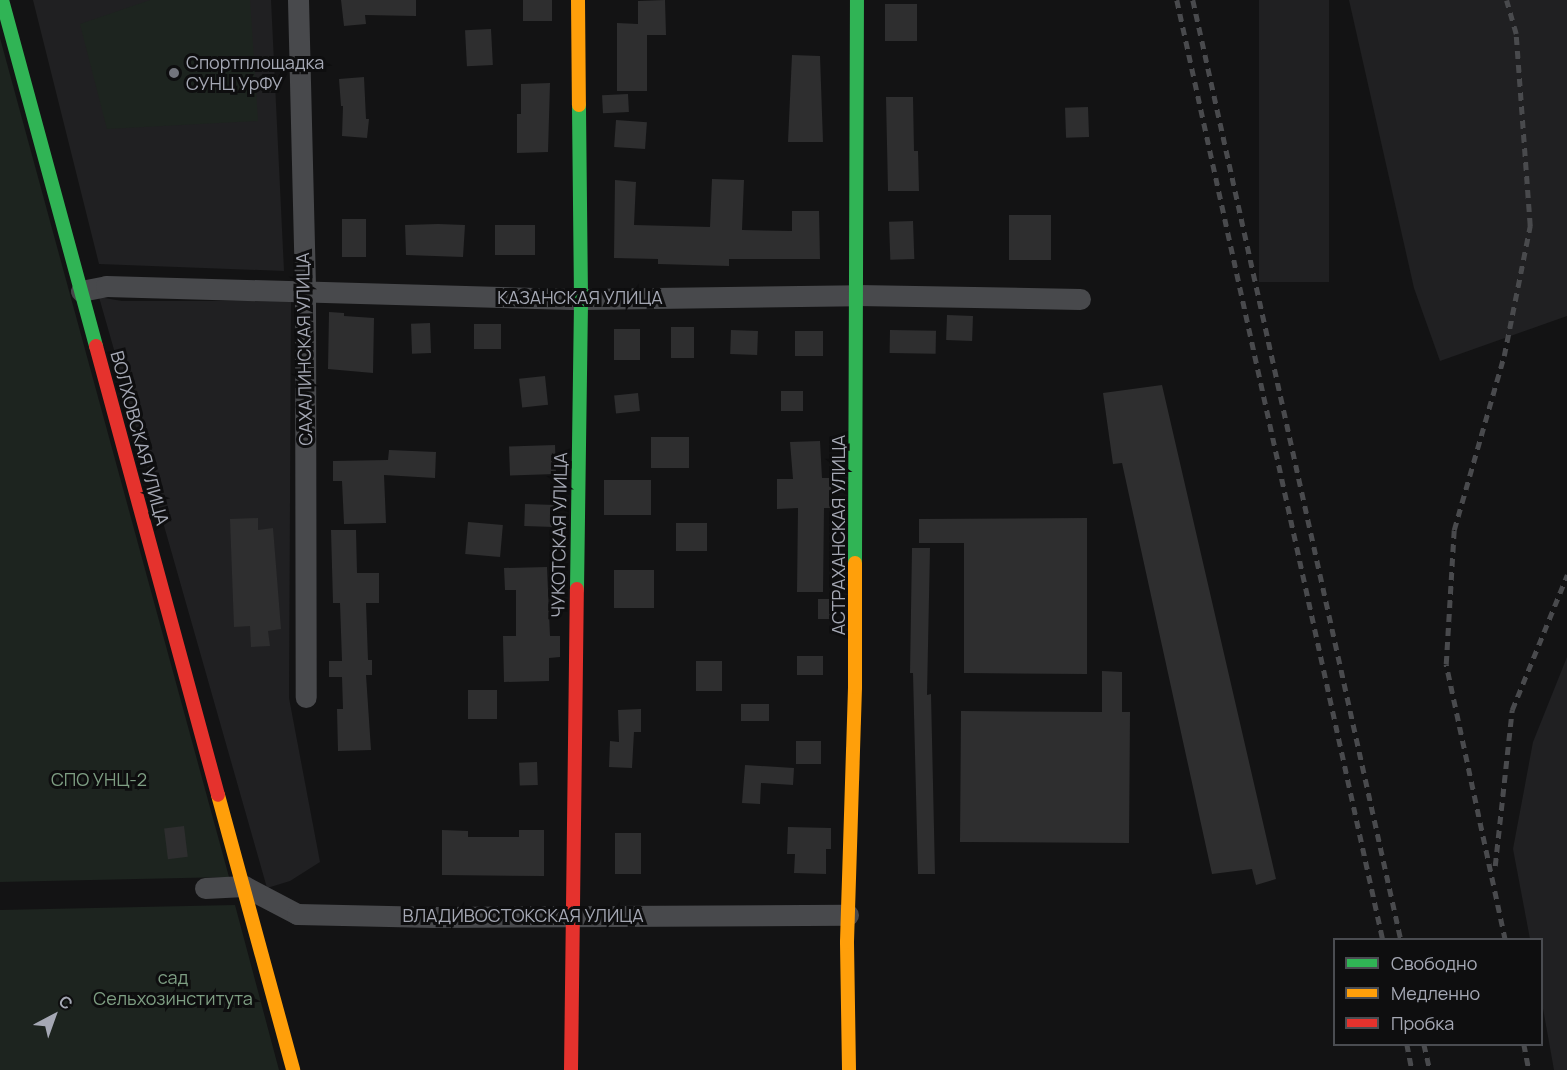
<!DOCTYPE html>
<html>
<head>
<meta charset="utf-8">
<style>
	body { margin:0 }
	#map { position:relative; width:1567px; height:1070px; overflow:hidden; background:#131314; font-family:Manrope,sans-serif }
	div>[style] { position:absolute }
	.built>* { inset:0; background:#202022; transform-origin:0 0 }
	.green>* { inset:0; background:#1d241f }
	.building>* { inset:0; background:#2e2e2f; transform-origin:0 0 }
	.street>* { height:21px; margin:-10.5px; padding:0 10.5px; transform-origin:10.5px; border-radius:10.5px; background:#48494c }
	.fast>* { height:14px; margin:-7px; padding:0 7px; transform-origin:7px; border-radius:7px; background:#30b455 }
	.slow>* { height:14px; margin:-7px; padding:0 7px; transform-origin:7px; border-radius:7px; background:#ff9f0a }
	.jam>* { height:14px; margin:-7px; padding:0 7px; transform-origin:7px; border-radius:7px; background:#e5322d }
	.rail>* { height:4.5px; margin-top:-2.25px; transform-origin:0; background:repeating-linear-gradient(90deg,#494a4d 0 8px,transparent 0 14px) }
	.dots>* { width:16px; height:16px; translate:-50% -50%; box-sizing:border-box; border:3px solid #0e0e0f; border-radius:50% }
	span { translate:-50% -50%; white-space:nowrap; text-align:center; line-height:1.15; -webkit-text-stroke:6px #0e0e0f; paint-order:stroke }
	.poi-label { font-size:18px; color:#a5a8b4 }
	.left { translate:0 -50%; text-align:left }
	.street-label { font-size:18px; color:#a5a8b4 }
	.park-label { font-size:18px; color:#7e9e83 }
	.legend { position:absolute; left:1333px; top:938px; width:210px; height:108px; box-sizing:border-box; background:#0e0e0f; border:2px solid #4a4c51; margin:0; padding:8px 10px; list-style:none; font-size:18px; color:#a5a8b4 }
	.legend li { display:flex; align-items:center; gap:12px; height:30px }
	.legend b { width:30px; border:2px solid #4a4c51 }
	.north { position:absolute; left:24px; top:986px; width:60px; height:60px; -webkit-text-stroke:4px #0e0e0f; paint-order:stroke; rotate:41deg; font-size:16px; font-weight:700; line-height:24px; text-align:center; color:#a5a8b4 }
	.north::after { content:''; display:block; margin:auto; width:21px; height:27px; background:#a5a8b4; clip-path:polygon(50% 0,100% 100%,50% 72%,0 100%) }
</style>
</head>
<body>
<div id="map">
	<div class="built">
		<div style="clip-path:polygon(33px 0,271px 0,284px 271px,99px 264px)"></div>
		<div style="left:1259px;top:0;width:70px;height:282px"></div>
		<div style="clip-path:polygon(1349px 0,1567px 0,1567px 316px,1440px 361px,1414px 288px)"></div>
		<div style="clip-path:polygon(99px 297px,122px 301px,291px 301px,289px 698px,320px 862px,290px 881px,267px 888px)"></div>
		<div style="clip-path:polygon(1567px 657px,1567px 1070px,1554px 1070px,1542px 1003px,1542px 940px,1530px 939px,1513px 849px,1533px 742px)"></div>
	</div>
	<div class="green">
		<div style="clip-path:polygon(150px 0,250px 0,258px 121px,107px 129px,80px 24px)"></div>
		<div style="clip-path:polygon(0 38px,229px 877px,0 882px)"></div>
		<div style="clip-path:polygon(235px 905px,279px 1070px,0 1070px,0 910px)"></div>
	</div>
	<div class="building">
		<div style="clip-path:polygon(341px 0,416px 0,416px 16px,365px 15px,366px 24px,344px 26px)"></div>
		<div style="left:523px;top:0;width:29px;height:21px"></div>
		<div style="clip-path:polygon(665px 0,666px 35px,647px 35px,647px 91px,617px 91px,617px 23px,638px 24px,638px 1px)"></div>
		<div style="left:917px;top:4px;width:37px;height:32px;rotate:90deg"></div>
		<div style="left:491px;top:29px;width:36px;height:26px;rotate:87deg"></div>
		<div style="clip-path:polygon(792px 55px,820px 56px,823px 142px,788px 142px)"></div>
		<div style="clip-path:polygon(364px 77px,366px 119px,369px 119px,367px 138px,342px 136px,343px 106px,341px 106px,339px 79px)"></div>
		<div style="clip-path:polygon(550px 83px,548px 152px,517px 153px,517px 114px,521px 114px,521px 84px)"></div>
		<div style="left:628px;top:94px;width:18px;height:26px;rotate:87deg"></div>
		<div style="clip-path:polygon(886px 97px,913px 97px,914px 151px,918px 151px,919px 191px,888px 191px)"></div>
		<div style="left:1088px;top:107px;width:30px;height:23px;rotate:88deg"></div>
		<div style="left:616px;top:120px;width:31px;height:27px;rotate:4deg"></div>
		<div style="clip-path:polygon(712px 179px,744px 180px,742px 230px,792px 231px,792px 211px,819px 211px,820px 259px,729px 259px,729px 266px,658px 264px,658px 259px,614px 258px,615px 180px,636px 182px,634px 225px,710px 227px)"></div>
		<div style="left:1009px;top:215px;width:42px;height:45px"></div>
		<div style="left:342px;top:219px;width:24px;height:38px"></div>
		<div style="left:913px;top:221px;width:38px;height:24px;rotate:88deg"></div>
		<div style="clip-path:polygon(438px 224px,465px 225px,463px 257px,406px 255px,405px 225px)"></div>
		<div style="left:495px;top:225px;width:40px;height:30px"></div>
		<div style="clip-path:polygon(329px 312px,344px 313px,344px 316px,374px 318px,373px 373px,328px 369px)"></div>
		<div style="left:947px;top:315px;width:26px;height:25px;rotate:2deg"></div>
		<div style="left:430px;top:323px;width:30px;height:19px;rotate:88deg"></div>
		<div style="left:501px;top:324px;width:25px;height:27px;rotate:90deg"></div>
		<div style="left:694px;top:327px;width:31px;height:23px;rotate:90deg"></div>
		<div style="left:614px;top:329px;width:26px;height:31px"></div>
		<div style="left:731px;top:330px;width:27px;height:24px;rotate:2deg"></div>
		<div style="left:890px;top:330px;width:46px;height:23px;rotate:1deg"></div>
		<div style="left:795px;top:331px;width:28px;height:25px"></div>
		<div style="left:545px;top:376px;width:29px;height:26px;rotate:84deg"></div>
		<div style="clip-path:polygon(1162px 385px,1276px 879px,1256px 885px,1252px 869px,1212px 874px,1122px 463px,1113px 464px,1103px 393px)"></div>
		<div style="left:781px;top:391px;width:22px;height:20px"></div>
		<div style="left:638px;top:393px;width:18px;height:24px;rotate:84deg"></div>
		<div style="left:689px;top:437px;width:31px;height:38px;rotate:90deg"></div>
		<div style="clip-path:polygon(820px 441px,822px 478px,831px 478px,831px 508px,824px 508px,823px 592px,797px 592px,798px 508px,777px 509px,777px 479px,793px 479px,790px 442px)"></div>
		<div style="left:555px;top:445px;width:29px;height:46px;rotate:88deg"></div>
		<div style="clip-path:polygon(389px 450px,436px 452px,435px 478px,384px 475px,386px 523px,344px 524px,342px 481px,333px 481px,333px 461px,388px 460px)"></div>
		<div style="left:651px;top:480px;width:35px;height:47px;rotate:90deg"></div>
		<div style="left:525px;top:504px;width:30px;height:22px;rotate:2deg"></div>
		<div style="clip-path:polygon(258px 518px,258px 530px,273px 528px,281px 629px,268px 631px,270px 646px,251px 647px,250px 626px,234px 627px,230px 519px)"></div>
		<div style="clip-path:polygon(1087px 518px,1087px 674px,964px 673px,964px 543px,919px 543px,919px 519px)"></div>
		<div style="left:468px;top:522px;width:35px;height:32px;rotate:5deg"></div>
		<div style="left:676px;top:523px;width:31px;height:28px"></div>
		<div style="clip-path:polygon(331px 530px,356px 530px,357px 573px,379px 573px,379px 603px,366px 603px,368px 660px,372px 660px,372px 675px,366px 675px,371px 750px,338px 751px,337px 709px,343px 709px,342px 677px,329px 677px,329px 661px,342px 661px,340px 603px,333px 603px)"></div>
		<div style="clip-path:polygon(912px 548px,930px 548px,927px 695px,931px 694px,935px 874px,918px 874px,913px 673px,910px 673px)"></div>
		<div style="clip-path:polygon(547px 567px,550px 636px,560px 636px,560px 657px,549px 658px,549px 681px,504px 682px,503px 636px,516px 636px,516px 590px,505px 590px,504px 568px)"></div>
		<div style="left:614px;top:570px;width:40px;height:38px"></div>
		<div style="left:818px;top:599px;width:17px;height:20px"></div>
		<div style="left:797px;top:656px;width:26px;height:19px"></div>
		<div style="left:696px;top:661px;width:26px;height:30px"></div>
		<div style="clip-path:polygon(1102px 671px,1122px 672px,1122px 712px,1130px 712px,1129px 843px,960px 842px,961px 711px,1102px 712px)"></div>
		<div style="left:497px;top:690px;width:29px;height:29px;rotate:90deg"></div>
		<div style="left:769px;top:704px;width:17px;height:28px;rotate:90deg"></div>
		<div style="clip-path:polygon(641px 709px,641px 732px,634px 732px,632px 768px,609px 767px,610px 741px,619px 742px,618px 710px)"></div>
		<div style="left:796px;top:741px;width:25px;height:23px"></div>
		<div style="left:537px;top:762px;width:23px;height:18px;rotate:88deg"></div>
		<div style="clip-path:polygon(745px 765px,794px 768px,793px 785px,761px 783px,760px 804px,742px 803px)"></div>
		<div style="left:184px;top:826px;width:31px;height:20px;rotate:83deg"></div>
		<div style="clip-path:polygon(788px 827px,831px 828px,831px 849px,826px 849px,826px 874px,794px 873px,795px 854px,787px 854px)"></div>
		<div style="clip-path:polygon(442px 830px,468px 831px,468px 837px,519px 837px,519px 830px,544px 830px,544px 876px,442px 875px)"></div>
		<div style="left:615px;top:833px;width:26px;height:41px"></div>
	</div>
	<div class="street">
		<div style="left:298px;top:0;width:291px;rotate:88.6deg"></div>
		<div style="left:305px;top:291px;width:406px;rotate:89.9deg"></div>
		<div style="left:81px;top:291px;width:25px;rotate:-11deg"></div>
		<div style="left:106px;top:286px;width:475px;rotate:1.6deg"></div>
		<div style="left:581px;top:299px;width:276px;rotate:-0.8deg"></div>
		<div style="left:857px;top:295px;width:223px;rotate:1deg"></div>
		<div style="left:205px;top:888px;width:39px;rotate:-3deg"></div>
		<div style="left:244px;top:886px;width:60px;rotate:27.8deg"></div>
		<div style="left:297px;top:914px;width:137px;rotate:1.3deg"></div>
		<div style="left:434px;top:917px;width:414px;rotate:-0.3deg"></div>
	</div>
	<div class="fast">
		<div style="left:2px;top:0;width:359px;rotate:74.8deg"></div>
		<div style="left:855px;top:563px;width:563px;rotate:-89.8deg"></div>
		<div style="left:577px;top:589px;width:290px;rotate:-89.2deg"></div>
		<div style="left:581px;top:299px;width:194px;rotate:-90.6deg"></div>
	</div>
	<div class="slow">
		<div style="left:578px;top:0;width:105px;rotate:89.5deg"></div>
		<div style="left:218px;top:795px;width:285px;rotate:74.7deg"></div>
		<div style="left:849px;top:1070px;width:128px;rotate:-90.9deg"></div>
		<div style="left:847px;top:942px;width:255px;rotate:-88.2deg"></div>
		<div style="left:855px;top:687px;width:124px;rotate:-90deg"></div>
	</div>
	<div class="jam">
		<div style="left:96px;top:346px;width:465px;rotate:74.8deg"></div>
		<div style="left:571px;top:1070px;width:481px;rotate:-89.3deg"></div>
	</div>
	<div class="rail">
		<div style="left:1177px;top:0;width:962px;rotate:77.64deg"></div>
		<div style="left:1193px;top:0;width:963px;rotate:77.52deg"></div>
		<div style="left:1495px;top:866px;width:157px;rotate:-83.8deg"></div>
		<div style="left:1512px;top:710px;width:146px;rotate:-67.8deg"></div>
		<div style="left:1505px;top:940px;width:282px;rotate:-102.1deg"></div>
		<div style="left:1446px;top:664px;width:134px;rotate:-86.6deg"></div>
		<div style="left:1454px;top:530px;width:181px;rotate:-74deg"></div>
		<div style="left:1504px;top:356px;width:133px;rotate:-78.7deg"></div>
		<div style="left:1530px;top:226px;width:193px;rotate:-94.2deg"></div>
		<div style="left:1516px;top:34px;width:35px;rotate:-106deg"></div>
		<div style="left:1407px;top:1044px;width:26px;rotate:79deg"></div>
		<div style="left:1424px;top:1044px;width:27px;rotate:77deg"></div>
		<div style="left:1524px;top:1044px;width:26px;rotate:79deg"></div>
	</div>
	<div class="dots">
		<div style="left:174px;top:73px;background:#72747c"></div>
	</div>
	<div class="poi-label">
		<span class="left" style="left:186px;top:73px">Спортплощадка<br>СУНЦ УрФУ</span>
	</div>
	<div class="street-label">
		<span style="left:580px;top:297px">КАЗАНСКАЯ УЛИЦА</span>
		<span style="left:304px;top:349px;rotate:-91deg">САХАЛИНСКАЯ УЛИЦА</span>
		<span style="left:140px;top:438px;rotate:75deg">ВОЛХОВСКАЯ УЛИЦА</span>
		<span style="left:559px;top:535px;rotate:-89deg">ЧУКОТСКАЯ УЛИЦА</span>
		<span style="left:838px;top:535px;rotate:-90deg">АСТРАХАНСКАЯ УЛИЦА</span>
		<span style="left:523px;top:915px">ВЛАДИВОСТОКСКАЯ УЛИЦА</span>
	</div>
	<div class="park-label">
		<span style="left:99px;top:779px">СПО УНЦ-2</span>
		<span style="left:173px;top:988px">сад<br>Сельхозинститута</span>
	</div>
	<ul class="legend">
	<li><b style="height:8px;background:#30b455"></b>Свободно</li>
	<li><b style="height:8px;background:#ff9f0a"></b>Медленно</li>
	<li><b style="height:8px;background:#e5322d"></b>Пробка</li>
	</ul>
	<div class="north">С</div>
</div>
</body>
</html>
